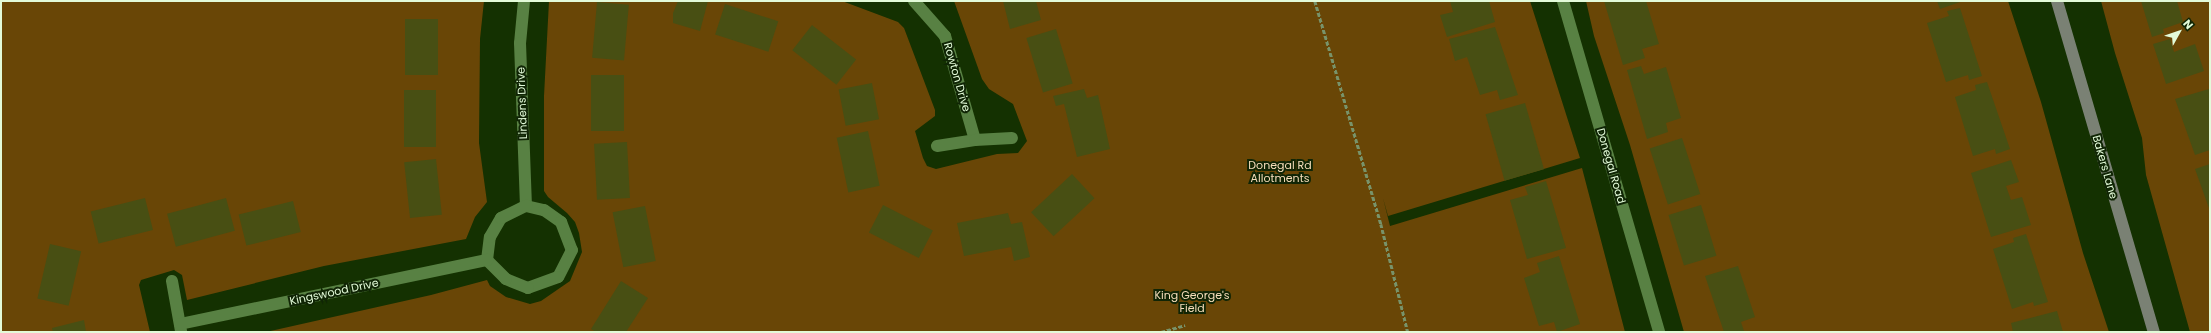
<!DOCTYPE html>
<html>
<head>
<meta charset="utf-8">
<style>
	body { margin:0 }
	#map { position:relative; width:2211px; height:333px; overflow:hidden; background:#143101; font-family:Poppins,sans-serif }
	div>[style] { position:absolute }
	.green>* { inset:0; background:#694606 }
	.building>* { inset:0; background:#484f13; transform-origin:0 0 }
	.path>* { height:2.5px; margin-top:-1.25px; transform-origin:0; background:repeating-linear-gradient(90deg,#78936a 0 4px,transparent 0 6px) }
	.street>* { height:12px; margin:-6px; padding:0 6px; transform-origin:6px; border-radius:6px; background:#588143 }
	.secondary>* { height:12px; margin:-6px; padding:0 6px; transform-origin:6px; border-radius:6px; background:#7a8174 }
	span { translate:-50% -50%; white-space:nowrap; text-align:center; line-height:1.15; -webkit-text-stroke:4px #102505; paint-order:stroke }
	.street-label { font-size:11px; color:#e3fbd9 }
	.park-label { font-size:11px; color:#f7debb }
	.frame { position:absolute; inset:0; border:2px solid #e3fbd9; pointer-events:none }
	.north { position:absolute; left:2159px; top:12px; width:40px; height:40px; -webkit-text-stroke:3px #102505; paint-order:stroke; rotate:50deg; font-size:11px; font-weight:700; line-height:16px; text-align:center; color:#e3fbd9 }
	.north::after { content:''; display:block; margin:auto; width:14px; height:18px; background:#e3fbd9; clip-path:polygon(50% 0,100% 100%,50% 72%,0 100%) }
</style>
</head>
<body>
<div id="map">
	<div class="green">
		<div style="clip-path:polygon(1px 1px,484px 1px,480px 39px,479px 143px,487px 202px,475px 217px,466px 239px,324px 266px,187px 300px,182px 275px,174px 270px,141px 280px,139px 285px,150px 332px,1px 332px)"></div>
		<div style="clip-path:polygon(549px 1px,842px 1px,898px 22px,904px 28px,935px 110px,935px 116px,915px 131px,923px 158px,927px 166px,936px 169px,997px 154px,1018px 153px,1027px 141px,1013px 104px,989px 89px,982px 79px,954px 1px,1530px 1px,1580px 158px,1388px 216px,1383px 198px,1390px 226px,1582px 168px,1625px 332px,266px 332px,431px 295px,487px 280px,490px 286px,506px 297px,530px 304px,541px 301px,570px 281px,582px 252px,579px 233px,575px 222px,567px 213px,548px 197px,544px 191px,544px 96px)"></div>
		<div style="clip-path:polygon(1586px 1px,2008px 1px,2041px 102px,2083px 253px,2109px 332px,1684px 332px,1630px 145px,1594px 36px)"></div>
		<div style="clip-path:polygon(2101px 1px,2210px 1px,2210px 332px,2190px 332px,2146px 175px,2142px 138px,2115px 53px)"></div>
	</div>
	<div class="building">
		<div style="clip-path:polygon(678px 1px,708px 1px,700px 31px,673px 23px,673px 13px)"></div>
		<div style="clip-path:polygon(1003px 1px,1036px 1px,1041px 20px,1010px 29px)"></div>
		<div style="clip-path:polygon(1450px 1px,1489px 1px,1495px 22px,1447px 37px,1440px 15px,1453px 12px)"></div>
		<div style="clip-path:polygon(1604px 1px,1646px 1px,1659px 44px,1642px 49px,1645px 58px,1623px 65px)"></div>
		<div style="clip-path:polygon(1937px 1px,1963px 1px,1940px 9px)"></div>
		<div style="clip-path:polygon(2141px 1px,2177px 1px,2183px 22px,2163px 29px,2164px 33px,2152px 37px)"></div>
		<div style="left:597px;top:2px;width:32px;height:56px;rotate:5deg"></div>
		<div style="left:725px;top:4px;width:56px;height:32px;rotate:18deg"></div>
		<div style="clip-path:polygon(1960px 8px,1982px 76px,1969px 80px,1968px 75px,1946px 82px,1927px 23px,1949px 16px,1947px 11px)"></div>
		<div style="left:405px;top:19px;width:33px;height:56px"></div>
		<div style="left:812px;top:25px;width:56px;height:32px;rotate:38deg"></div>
		<div style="clip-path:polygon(1495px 27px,1518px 95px,1500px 100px,1497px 90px,1480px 95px,1467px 57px,1455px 61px,1449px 39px)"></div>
		<div style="left:1056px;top:29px;width:57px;height:31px;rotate:73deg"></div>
		<div style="clip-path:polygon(2170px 39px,2174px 52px,2195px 44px,2204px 71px,2166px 84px,2153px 44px)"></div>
		<div style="clip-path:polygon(1641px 66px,1644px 74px,1666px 67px,1681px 118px,1666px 123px,1668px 132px,1647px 139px,1627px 70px)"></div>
		<div style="left:591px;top:75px;width:33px;height:56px"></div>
		<div style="clip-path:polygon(1987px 82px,2010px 149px,1996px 154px,1995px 149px,1973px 156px,1955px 97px,1976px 90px,1975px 85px)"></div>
		<div style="left:872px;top:83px;width:37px;height:34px;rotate:79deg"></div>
		<div style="clip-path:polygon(1084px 89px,1087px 98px,1098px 95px,1110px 149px,1077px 157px,1064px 104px,1056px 106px,1053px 96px)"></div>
		<div style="clip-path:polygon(2209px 89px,2210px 150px,2195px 155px,2175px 99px)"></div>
		<div style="left:404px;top:90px;width:32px;height:57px"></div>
		<div style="left:1525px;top:103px;width:69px;height:41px;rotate:74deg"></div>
		<div style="left:868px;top:131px;width:56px;height:32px;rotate:78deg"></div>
		<div style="left:1682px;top:138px;width:59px;height:34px;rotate:72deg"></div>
		<div style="left:627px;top:142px;width:56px;height:33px;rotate:87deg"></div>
		<div style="left:436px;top:159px;width:56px;height:32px;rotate:84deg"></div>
		<div style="clip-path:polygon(2011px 160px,2019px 182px,2006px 186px,2011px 200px,2022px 197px,2031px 225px,1991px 237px,1971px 173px)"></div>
		<div style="clip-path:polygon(2210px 164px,2210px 211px,2195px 169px)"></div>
		<div style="left:1072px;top:174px;width:33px;height:56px;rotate:47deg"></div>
		<div style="clip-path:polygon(1546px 181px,1566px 248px,1527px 259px,1510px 200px,1528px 195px,1525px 187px)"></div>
		<div style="left:145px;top:198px;width:33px;height:56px;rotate:76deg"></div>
		<div style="left:226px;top:198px;width:34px;height:61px;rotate:75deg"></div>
		<div style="left:293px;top:201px;width:32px;height:56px;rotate:76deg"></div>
		<div style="left:883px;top:205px;width:56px;height:31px;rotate:27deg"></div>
		<div style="left:1701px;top:205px;width:53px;height:34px;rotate:73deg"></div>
		<div style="left:645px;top:206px;width:56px;height:33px;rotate:79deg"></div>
		<div style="clip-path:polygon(1008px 213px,1011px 224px,1022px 222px,1030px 257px,1014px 261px,1011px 247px,964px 256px,957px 223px)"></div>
		<div style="clip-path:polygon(2026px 234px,2048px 302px,2034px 306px,2033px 302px,2012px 309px,1993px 249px,2014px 242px,2013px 238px)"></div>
		<div style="left:50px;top:244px;width:32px;height:56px;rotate:13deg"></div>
		<div style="clip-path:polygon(1559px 256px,1580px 324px,1557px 332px,1554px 322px,1539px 326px,1524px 278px,1540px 272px,1537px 263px)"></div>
		<div style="clip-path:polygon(1738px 266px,1755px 317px,1741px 322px,1744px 331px,1724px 332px,1705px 276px)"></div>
		<div style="clip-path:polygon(621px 281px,648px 298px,626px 332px,596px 332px,591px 329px)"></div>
		<div style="clip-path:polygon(2057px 311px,2063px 332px,2013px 332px,2011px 323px)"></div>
		<div style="clip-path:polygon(84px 320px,86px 332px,53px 332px,52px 328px)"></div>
	</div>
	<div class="path">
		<div style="left:1315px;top:1px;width:233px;rotate:73.5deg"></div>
		<div style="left:1381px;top:224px;width:111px;rotate:76deg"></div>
		<div style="left:1161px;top:332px;width:25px;rotate:-16deg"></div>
	</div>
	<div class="street">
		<div style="left:524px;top:1px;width:42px;rotate:95.4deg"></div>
		<div style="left:520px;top:43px;width:163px;rotate:87.9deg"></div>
		<div style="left:914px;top:1px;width:47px;rotate:48.5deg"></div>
		<div style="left:945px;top:36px;width:108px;rotate:73.9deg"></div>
		<div style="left:1563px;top:1px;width:345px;rotate:73.8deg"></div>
		<div style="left:937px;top:146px;width:38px;rotate:-9deg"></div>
		<div style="left:975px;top:140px;width:37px;rotate:-3deg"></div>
		<div style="left:526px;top:206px;width:18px;rotate:13deg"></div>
		<div style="left:544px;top:210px;width:21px;rotate:35deg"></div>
		<div style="left:561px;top:222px;width:30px;rotate:69deg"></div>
		<div style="left:572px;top:250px;width:30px;rotate:117deg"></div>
		<div style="left:558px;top:277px;width:32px;rotate:160deg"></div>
		<div style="left:528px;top:288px;width:24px;rotate:-158deg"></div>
		<div style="left:506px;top:279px;width:27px;rotate:-135deg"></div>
		<div style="left:487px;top:260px;width:23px;rotate:-83deg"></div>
		<div style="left:490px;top:237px;width:22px;rotate:-60deg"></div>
		<div style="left:501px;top:218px;width:28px;rotate:-26deg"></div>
		<div style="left:172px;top:281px;width:51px;rotate:79.8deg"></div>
		<div style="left:180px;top:324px;width:314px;rotate:-11.8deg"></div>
	</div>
	<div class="secondary">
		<div style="left:2057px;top:1px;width:345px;rotate:73.7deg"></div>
	</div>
	<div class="street-label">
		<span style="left:957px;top:77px;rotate:74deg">Rowton Drive</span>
		<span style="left:522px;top:103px;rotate:-92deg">Lindens Drive</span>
		<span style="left:1611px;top:166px;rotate:74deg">Donegal Road</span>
		<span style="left:2105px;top:167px;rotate:74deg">Bakers Lane</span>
		<span style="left:334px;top:292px;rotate:-12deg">Kingswood Drive</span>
	</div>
	<div class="park-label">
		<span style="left:1280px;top:172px">Donegal Rd<br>Allotments</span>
		<span style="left:1192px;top:302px">King George's<br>Field</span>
	</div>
	<div class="frame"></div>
	<div class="north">N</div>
</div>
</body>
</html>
